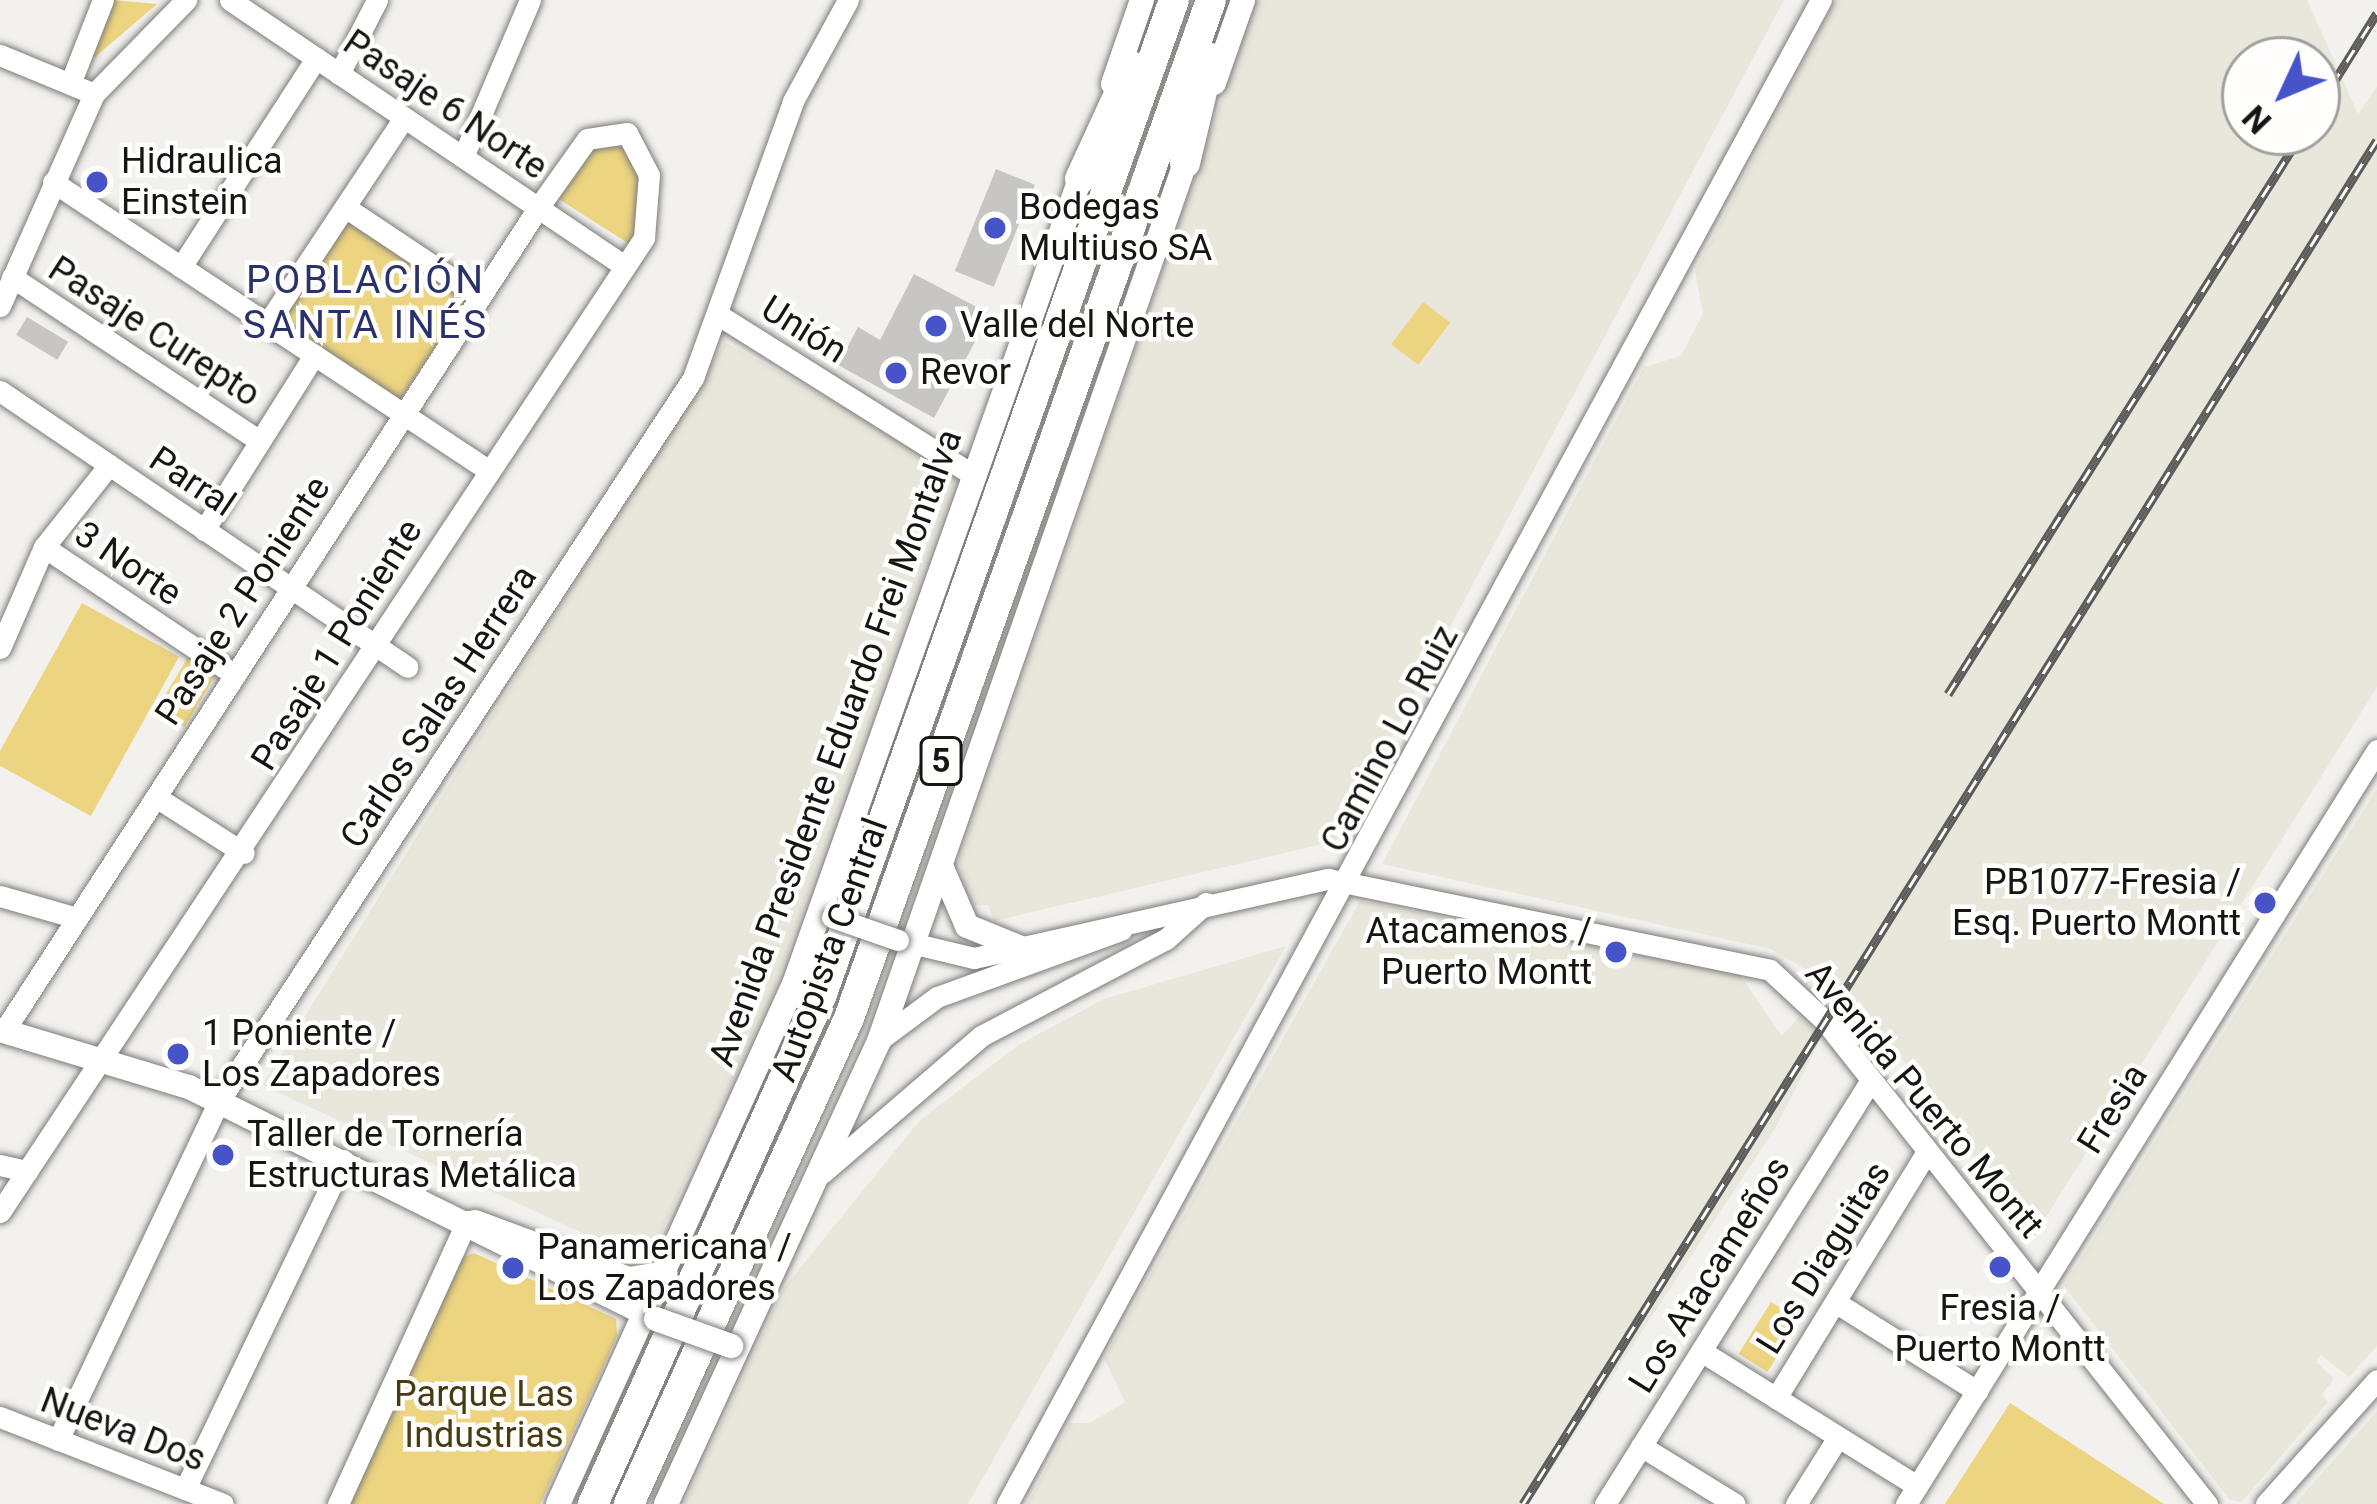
<!DOCTYPE html>
<html>
<head>
<meta charset="utf-8">
<style>
	body { margin:0 }
	#map { position:relative; width:2377px; height:1504px; overflow:hidden; background:#f2f1ee; font-family:Roboto,sans-serif }
	div>[style] { position:absolute }
	.built>* { inset:0; background:#e9e6dc }
	.green>* { inset:0; background:#ecd480; transform-origin:0 0 }
	.building>* { inset:0; background:#c7c6c4; transform-origin:0 0 }
	.roads { filter:drop-shadow(0 0 3px #7e7d7a) drop-shadow(0 0 3px #7e7d7a) }
	.minor>* { height:21px; margin:-10.5px; padding:0 10.5px; transform-origin:10.5px; border-radius:10.5px; background:#fff }
	.major>* { height:24px; margin:-12px; padding:0 12px; transform-origin:12px; border-radius:12px; background:#fff }
	.highway>* { height:30px; margin:-15px; padding:0 15px; transform-origin:15px; border-radius:15px; background:#fff }
	.rail>* { height:9px; margin-top:-4.5px; transform-origin:0; background:repeating-linear-gradient(90deg,#fffefc 0 14px,#5c5b5a 0 28px); box-sizing:border-box; border-block:3px solid #5c5b5a }
	.bridges { filter:drop-shadow(0 0 3px #7e7d7a) drop-shadow(0 0 3px #7e7d7a) }
	.minor-bridge>* { height:21px; margin:-10.5px; padding:0 10.5px; transform-origin:10.5px; border-radius:10.5px; background:#fff }
	.major-bridge>* { height:24px; margin:-12px; padding:0 12px; transform-origin:12px; border-radius:12px; background:#fff }
	.dots>* { width:33px; height:33px; translate:-50% -50%; box-sizing:border-box; border:6px solid #fffefc; border-radius:50% }
	span { translate:-50% -50%; white-space:nowrap; text-align:center; line-height:1.15; -webkit-text-stroke:9px #fffefc; paint-order:stroke }
	.shield-label span { padding:3px 9px; background:#fffefc; border:3px solid; border-radius:9px; -webkit-text-stroke-width:0 }
	.shield-label { font-size:33px; color:#151514; font-weight:700 }
	.street-label { font-size:36px; color:#151514 }
	.poi-label { font-size:36px; color:#151514 }
	.left { translate:0 -50%; text-align:left }
	.right { translate:-100% -50%; text-align:right }
	.park-label { font-size:36px; color:#473b12 }
	.neighbourhood-label { font-size:39px; color:#29326b; letter-spacing:3px }
	.north { position:absolute; left:2221px; top:36px; width:120px; height:120px; box-sizing:border-box; background:#fffefc; border:3px solid #a1a19f; border-radius:50%; rotate:226deg; font-size:33px; font-weight:700; line-height:48px; text-align:center; color:#151514 }
	.north::after { content:''; display:block; margin:auto; width:42px; height:54px; background:#4753c8; clip-path:polygon(50% 0,100% 100%,50% 72%,0 100%) }
</style>
</head>
<body>
<div id="map">
	<div class="built">
		<div style="clip-path:polygon(1256px 0,1784px 0,1336px 841px,994px 921px,988px 905px,970px 905px,959px 860px)"></div>
		<div style="clip-path:polygon(evenodd,1836px 0,2307px 0,2358px 114px,2377px 87px,2377px 687px,2033px 1238px,1859px 1000px,1849px 1013px,1816px 976px,1771px 949px,1382px 864px,1644px 367px,1681px 356px,1703px 314px,1695px 271px,1836px 0,2245px 60px,2317px 60px,2317px 132px,2245px 132px,2245px 60px)"></div>
		<div style="clip-path:polygon(725px 342px,959px 472px,774px 991px,647px 1263px,262px 1085px)"></div>
		<div style="clip-path:polygon(2377px 789px,2377px 1346px,2349px 1377px,2321px 1355px,2316px 1362px,2334px 1379px,2322px 1394px,2328px 1402px,2241px 1502px,2230px 1500px,2064px 1286px)"></div>
		<div style="clip-path:polygon(1360px 901px,1739px 974px,1782px 1036px,1799px 1017px,1822px 1037px,1777px 1125px,1529px 1504px,1027px 1504px,1070px 1423px,1090px 1423px,1125px 1402px,1104px 1358px)"></div>
		<div style="clip-path:polygon(1286px 946px,968px 1504px,684px 1504px,784px 1288px,920px 1120px,1020px 1044px,1104px 999px)"></div>
		<div style="clip-path:polygon(2377px 1411px,2377px 1504px,2295px 1504px)"></div>
	</div>
	<div class="green">
		<div style="clip-path:polygon(113px 0,157px 4px,82px 68px)"></div>
		<div style="clip-path:polygon(595px 139px,637px 153px,645px 223px,631px 245px,554px 196px)"></div>
		<div style="left:346px;top:215px;width:148px;height:128px;rotate:34deg"></div>
		<div style="left:1423px;top:302px;width:34px;height:53px;rotate:37deg"></div>
		<div style="left:82px;top:603px;width:111px;height:182px;rotate:29deg"></div>
		<div style="left:188px;top:657px;width:33px;height:62px;rotate:31deg"></div>
		<div style="clip-path:polygon(474px 1253px,616px 1319px,617px 1336px,540px 1504px,348px 1504px,458px 1259px)"></div>
		<div style="left:1771px;top:1302px;width:34px;height:61px;rotate:32deg"></div>
		<div style="clip-path:polygon(2010px 1403px,2164px 1504px,1945px 1504px)"></div>
	</div>
	<div class="building">
		<div style="left:996px;top:169px;width:42px;height:110px;rotate:22deg"></div>
		<div style="clip-path:polygon(914px 274px,990px 314px,934px 418px,838px 365px,858px 327px,880px 340px)"></div>
		<div style="left:27px;top:317px;width:48px;height:21px;rotate:31deg"></div>
	</div>
	<div class="roads">
		<div class="minor">
			<div style="left:230px;top:0;width:474px;rotate:34deg"></div>
			<div style="left:0;top:55px;width:102px;rotate:22.5deg"></div>
			<div style="left:339px;top:74px;width:83px;rotate:-62.8deg"></div>
			<div style="left:70px;top:84px;width:90px;rotate:-68.6deg"></div>
			<div style="left:463px;top:157px;width:171px;rotate:-66.9deg"></div>
			<div style="left:53px;top:182px;width:518px;rotate:33.51deg"></div>
			<div style="left:345px;top:207px;width:162px;rotate:33.7deg"></div>
			<div style="left:181px;top:267px;width:249px;rotate:-57.1deg"></div>
			<div style="left:12px;top:277px;width:297px;rotate:33.5deg"></div>
			<div style="left:0;top:306px;width:232px;rotate:-66.1deg"></div>
			<div style="left:94px;top:94px;width:132px;rotate:-45.6deg"></div>
			<div style="left:720px;top:316px;width:301px;rotate:32.1deg"></div>
			<div style="left:267px;top:324px;width:247px;rotate:-56.4deg"></div>
			<div style="left:0;top:391px;width:492px;rotate:34.1deg"></div>
			<div style="left:204px;top:530px;width:207px;rotate:-57.8deg"></div>
			<div style="left:44px;top:547px;width:230px;rotate:33.8deg"></div>
			<div style="left:0;top:648px;width:110px;rotate:-66.5deg"></div>
			<div style="left:44px;top:547px;width:105px;rotate:-51.6deg"></div>
			<div style="left:156px;top:797px;width:104px;rotate:32.5deg"></div>
			<div style="left:0;top:896px;width:80px;rotate:15.9deg"></div>
			<div style="left:899px;top:940px;width:77px;rotate:13.5deg"></div>
			<div style="left:974px;top:958px;width:363px;rotate:-12.6deg"></div>
			<div style="left:1328px;top:879px;width:451px;rotate:11.6deg"></div>
			<div style="left:1770px;top:970px;width:75px;rotate:42.8deg"></div>
			<div style="left:1825px;top:1021px;width:616px;rotate:51.66deg"></div>
			<div style="left:879px;top:1040px;width:72px;rotate:-36.6deg"></div>
			<div style="left:937px;top:997px;width:196px;rotate:-20deg"></div>
			<div style="left:0;top:1165px;width:28px;rotate:13deg"></div>
			<div style="left:822px;top:1173px;width:210px;rotate:-40.7deg"></div>
			<div style="left:981px;top:1036px;width:209px;rotate:-27.7deg"></div>
			<div style="left:1166px;top:939px;width:54px;rotate:-42deg"></div>
			<div style="left:0;top:1212px;width:1168px;rotate:-56.53deg"></div>
			<div style="left:644px;top:238px;width:63px;rotate:-85.5deg"></div>
			<div style="left:649px;top:175px;width:47px;rotate:-117.6deg"></div>
			<div style="left:627px;top:133px;width:40px;rotate:171.5deg"></div>
			<div style="left:587px;top:139px;width:85px;rotate:125.4deg"></div>
			<div style="left:538px;top:208px;width:981px;rotate:122.98deg"></div>
			<div style="left:1835px;top:1302px;width:168px;rotate:32.1deg"></div>
			<div style="left:1701px;top:1351px;width:255px;rotate:32deg"></div>
			<div style="left:1776px;top:1398px;width:289px;rotate:-58.5deg"></div>
			<div style="left:0;top:1417px;width:239px;rotate:21.3deg"></div>
			<div style="left:58px;top:1440px;width:375px;rotate:-64.6deg"></div>
			<div style="left:219px;top:1101px;width:865px;rotate:-56.75deg"></div>
			<div style="left:693px;top:378px;width:294px;rotate:-70.1deg"></div>
			<div style="left:793px;top:101px;width:115px;rotate:-61.4deg"></div>
			<div style="left:1641px;top:1446px;width:110px;rotate:31.7deg"></div>
			<div style="left:185px;top:1489px;width:365px;rotate:-64.3deg"></div>
			<div style="left:338px;top:1504px;width:311px;rotate:-65.5deg"></div>
			<div style="left:1007px;top:1504px;width:1710px;rotate:-61.58deg"></div>
			<div style="left:1605px;top:1504px;width:499px;rotate:-57.9deg"></div>
			<div style="left:1796px;top:1504px;width:79px;rotate:-57.9deg"></div>
			<div style="left:1906px;top:1504px;width:889px;rotate:-58.01deg"></div>
			<div style="left:2266px;top:1504px;width:166px;rotate:-48.2deg"></div>
		</div>
		<div class="major">
			<div style="left:1214px;top:83px;width:88px;rotate:-70.7deg"></div>
			<div style="left:1113px;top:84px;width:89px;rotate:-71deg"></div>
			<div style="left:942px;top:868px;width:63px;rotate:66.7deg"></div>
			<div style="left:967px;top:926px;width:58px;rotate:22.2deg"></div>
			<div style="left:0;top:1030px;width:197px;rotate:16.8deg"></div>
			<div style="left:189px;top:1087px;width:521px;rotate:26.42deg"></div>
			<div style="left:475px;top:1222px;width:164px;rotate:20.3deg"></div>
			<div style="left:629px;top:1279px;width:37px;rotate:-9deg"></div>
			<div style="left:558px;top:1504px;width:571px;rotate:-65.59deg"></div>
			<div style="left:794px;top:984px;width:872px;rotate:-70.44deg"></div>
			<div style="left:666px;top:1504px;width:510px;rotate:-65.3deg"></div>
			<div style="left:879px;top:1041px;width:945px;rotate:-70.78deg"></div>
		</div>
		<div class="highway">
			<div style="left:1185px;top:163px;width:108px;rotate:-76.6deg"></div>
			<div style="left:1080px;top:179px;width:124px;rotate:-65.3deg"></div>
			<div style="left:593px;top:1504px;width:559px;rotate:-65.82deg"></div>
			<div style="left:822px;top:994px;width:1054px;rotate:-70.5deg"></div>
			<div style="left:629px;top:1504px;width:533px;rotate:-65.64deg"></div>
			<div style="left:849px;top:1018px;width:1080px;rotate:-70.42deg"></div>
		</div>
	</div>
	<div class="rail">
		<div style="left:2317px;top:109px;width:113px;rotate:-58deg"></div>
		<div style="left:1948px;top:694px;width:665px;rotate:-57.72deg"></div>
		<div style="left:1523px;top:1504px;width:1609px;rotate:-57.95deg"></div>
	</div>
	<div class="bridges">
		<div class="minor-bridge">
			<div style="left:832px;top:917px;width:70px;rotate:19.2deg"></div>
		</div>
		<div class="major-bridge">
			<div style="left:656px;top:1319px;width:80px;rotate:19.8deg"></div>
		</div>
	</div>
	<div class="dots">
		<div style="left:97px;top:182px;background:#4753c8"></div>
		<div style="left:995px;top:228px;background:#4753c8"></div>
		<div style="left:936px;top:326px;background:#4753c8"></div>
		<div style="left:896px;top:373px;background:#4753c8"></div>
		<div style="left:2265px;top:903px;background:#4753c8"></div>
		<div style="left:1616px;top:952px;background:#4753c8"></div>
		<div style="left:178px;top:1054px;background:#4753c8"></div>
		<div style="left:223px;top:1155px;background:#4753c8"></div>
		<div style="left:2000px;top:1267px;background:#4753c8"></div>
		<div style="left:513px;top:1268px;background:#4753c8"></div>
	</div>
	<div class="shield-label">
		<span style="left:941px;top:761px">5</span>
	</div>
	<div class="street-label">
		<span style="left:445px;top:105px;rotate:34deg">Pasaje 6 Norte</span>
		<span style="left:804px;top:330px;rotate:32deg">Unión</span>
		<span style="left:154px;top:332px;rotate:33deg">Pasaje Curepto</span>
		<span style="left:192px;top:482px;rotate:34deg">Parral</span>
		<span style="left:128px;top:564px;rotate:34deg">3 Norte</span>
		<span style="left:243px;top:601px;rotate:-57deg">Pasaje 2 Poniente</span>
		<span style="left:337px;top:645px;rotate:-58deg">Pasaje 1 Poniente</span>
		<span style="left:439px;top:707px;rotate:-57deg">Carlos Salas Herrera</span>
		<span style="left:1390px;top:739px;rotate:-62deg">Camino Lo Ruiz</span>
		<span style="left:836px;top:748px;rotate:-70deg">Avenida Presidente Eduardo Frei Montalva</span>
		<span style="left:830px;top:950px;rotate:-70deg">Autopista Central</span>
		<span style="left:1924px;top:1100px;rotate:50deg">Avenida Puerto Montt</span>
		<span style="left:2113px;top:1109px;rotate:-58deg">Fresia</span>
		<span style="left:1824px;top:1258px;rotate:-58deg">Los Diaguitas</span>
		<span style="left:1710px;top:1275px;rotate:-58deg">Los Atacameños</span>
		<span style="left:123px;top:1430px;rotate:21deg">Nueva Dos</span>
	</div>
	<div class="poi-label">
		<span class="left" style="left:121px;top:182px">Hidraulica<br>Einstein</span>
		<span class="left" style="left:1019px;top:228px">Bodegas<br>Multiuso SA</span>
		<span class="left" style="left:960px;top:326px">Valle del Norte</span>
		<span class="left" style="left:920px;top:373px">Revor</span>
		<span class="right" style="left:2241px;top:903px">PB1077-Fresia /<br>Esq. Puerto Montt</span>
		<span class="right" style="left:1592px;top:952px">Atacamenos /<br>Puerto Montt</span>
		<span class="left" style="left:202px;top:1054px">1 Poniente /<br>Los Zapadores</span>
		<span class="left" style="left:247px;top:1155px">Taller de Tornería<br>Estructuras Metálica</span>
		<span class="left" style="left:537px;top:1268px">Panamericana /<br>Los Zapadores</span>
		<span style="left:2000px;top:1329px">Fresia /<br>Puerto Montt</span>
	</div>
	<div class="park-label">
		<span style="left:484px;top:1415px">Parque Las<br>Industrias</span>
	</div>
	<div class="neighbourhood-label">
		<span style="left:366px;top:303px">POBLACIÓN<br>SANTA INÉS</span>
	</div>
	<div class="north">N</div>
</div>
</body>
</html>
